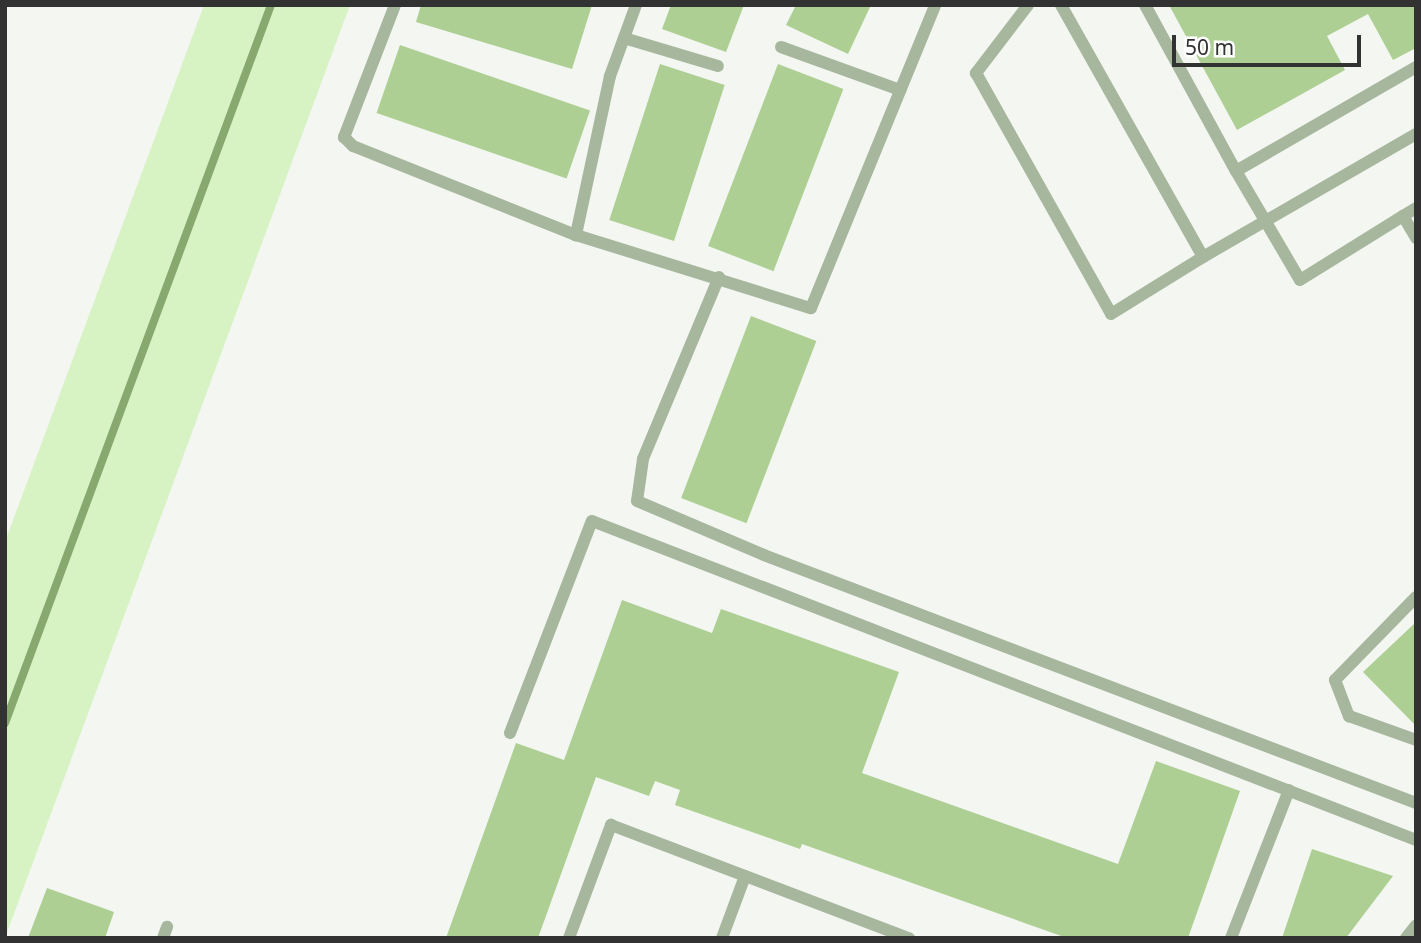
<!DOCTYPE html>
<html>
<head>
<meta charset="utf-8">
<style>
	body { margin:0 }
	#map { position:relative; width:1421px; height:943px; overflow:hidden; background:#f3f6f1; font-family:"Noto Sans",sans-serif }
	div>[style] { position:absolute }
	.green>* { inset:0; background:#d7f2c3 }
	.stream>* { height:8px; margin:-4px; padding:0 4px; transform-origin:4px; border-radius:4px; background:#87a86e }
	.building>* { inset:0; background:#adcf93; transform-origin:0 0 }
	.lane>* { height:12px; margin:-6px; padding:0 6px; transform-origin:6px; border-radius:6px; background:#a7b79d }
	span { translate:-50% -50%; white-space:nowrap; text-align:center; line-height:1.15; -webkit-text-stroke:7px #fff; paint-order:stroke }
	.frame { position:absolute; inset:0; border:7px solid #313231; pointer-events:none }
	.scale { position:absolute; left:1172px; top:35px; width:189px; height:32px; box-sizing:border-box; border:4px solid #313231; border-top:0; padding-left:9px; font-size:21px; line-height:24px; white-space:nowrap; color:#313231; -webkit-text-stroke:5px #fff; paint-order:stroke }
</style>
</head>
<body>
<div id="map">
	<div class="green">
		<div style="clip-path:polygon(204px 5px,350px 5px,5px 938px,5px 542px)"></div>
	</div>
	<div class="stream">
		<div style="left:5px;top:723px;width:766px;rotate:-69.67deg"></div>
	</div>
	<div class="building">
		<div style="clip-path:polygon(421px 5px,592px 5px,572px 69px,416px 22px)"></div>
		<div style="clip-path:polygon(671px 5px,744px 5px,726px 52px,662px 29px)"></div>
		<div style="clip-path:polygon(796px 5px,871px 5px,848px 54px,786px 25px)"></div>
		<div style="clip-path:polygon(1169px 5px,1416px 5px,1416px 48px,1393px 60px,1368px 14px,1327px 36px,1345px 70px,1237px 130px)"></div>
		<div style="left:400px;top:45px;width:201px;height:72px;rotate:19deg"></div>
		<div style="left:660px;top:64px;width:68px;height:164px;rotate:18deg"></div>
		<div style="left:778px;top:64px;width:70px;height:195px;rotate:21deg"></div>
		<div style="left:751px;top:316px;width:70px;height:195px;rotate:21deg"></div>
		<div style="clip-path:polygon(622px 600px,712px 633px,721px 609px,899px 672px,862px 773px,1118px 864px,1156px 761px,1240px 791px,1188px 938px,1067px 938px,802px 844px,800px 849px,675px 805px,680px 790px,655px 781px,649px 796px,596px 777px,538px 938px,446px 938px,516px 743px,564px 760px)"></div>
		<div style="clip-path:polygon(1416px 622px,1416px 726px,1363px 672px)"></div>
		<div style="clip-path:polygon(1312px 849px,1393px 876px,1346px 938px,1282px 938px)"></div>
		<div style="clip-path:polygon(47px 888px,114px 912px,105px 938px,28px 938px)"></div>
	</div>
	<div class="lane">
		<div style="left:395px;top:5px;width:142px;rotate:111.1deg"></div>
		<div style="left:344px;top:137px;width:13px;rotate:45deg"></div>
		<div style="left:353px;top:146px;width:240px;rotate:21.8deg"></div>
		<div style="left:636px;top:5px;width:76px;rotate:110.1deg"></div>
		<div style="left:610px;top:76px;width:163px;rotate:102.1deg"></div>
		<div style="left:576px;top:235px;width:246px;rotate:17.3deg"></div>
		<div style="left:811px;top:308px;width:327px;rotate:-67.7deg"></div>
		<div style="left:1028px;top:5px;width:86px;rotate:127.4deg"></div>
		<div style="left:976px;top:73px;width:276px;rotate:60.7deg"></div>
		<div style="left:1111px;top:314px;width:108px;rotate:-31.8deg"></div>
		<div style="left:1061px;top:5px;width:289px;rotate:60.6deg"></div>
		<div style="left:1203px;top:257px;width:246px;rotate:-30deg"></div>
		<div style="left:1145px;top:5px;width:189px;rotate:61.3deg"></div>
		<div style="left:1236px;top:171px;width:208px;rotate:-30deg"></div>
		<div style="left:624px;top:38px;width:98px;rotate:16.6deg"></div>
		<div style="left:781px;top:47px;width:127px;rotate:19.9deg"></div>
		<div style="left:1236px;top:171px;width:126px;rotate:59.6deg"></div>
		<div style="left:1300px;top:280px;width:121px;rotate:-31.9deg"></div>
		<div style="left:1416px;top:208px;width:15px;rotate:148deg"></div>
		<div style="left:1403px;top:216px;width:26px;rotate:59deg"></div>
		<div style="left:719px;top:277px;width:197px;rotate:112.7deg"></div>
		<div style="left:643px;top:459px;width:42px;rotate:98.1deg"></div>
		<div style="left:637px;top:501px;width:138px;rotate:23deg"></div>
		<div style="left:764px;top:555px;width:698px;rotate:20.83deg"></div>
		<div style="left:1416px;top:597px;width:116px;rotate:134.3deg"></div>
		<div style="left:1335px;top:680px;width:39px;rotate:69deg"></div>
		<div style="left:1349px;top:716px;width:71px;rotate:19.7deg"></div>
		<div style="left:510px;top:733px;width:227px;rotate:-68.9deg"></div>
		<div style="left:592px;top:521px;width:884px;rotate:21.16deg"></div>
		<div style="left:163px;top:938px;width:12px;rotate:-70deg"></div>
		<div style="left:569px;top:938px;width:121px;rotate:-69.6deg"></div>
		<div style="left:611px;top:825px;width:319px;rotate:20.8deg"></div>
		<div style="left:722px;top:938px;width:66px;rotate:-69.6deg"></div>
		<div style="left:1231px;top:938px;width:159px;rotate:-68.6deg"></div>
		<div style="left:1406px;top:938px;width:16px;rotate:-52deg"></div>
	</div>
	<div class="frame"></div>
	<div class="scale">50 m</div>
</div>
</body>
</html>
